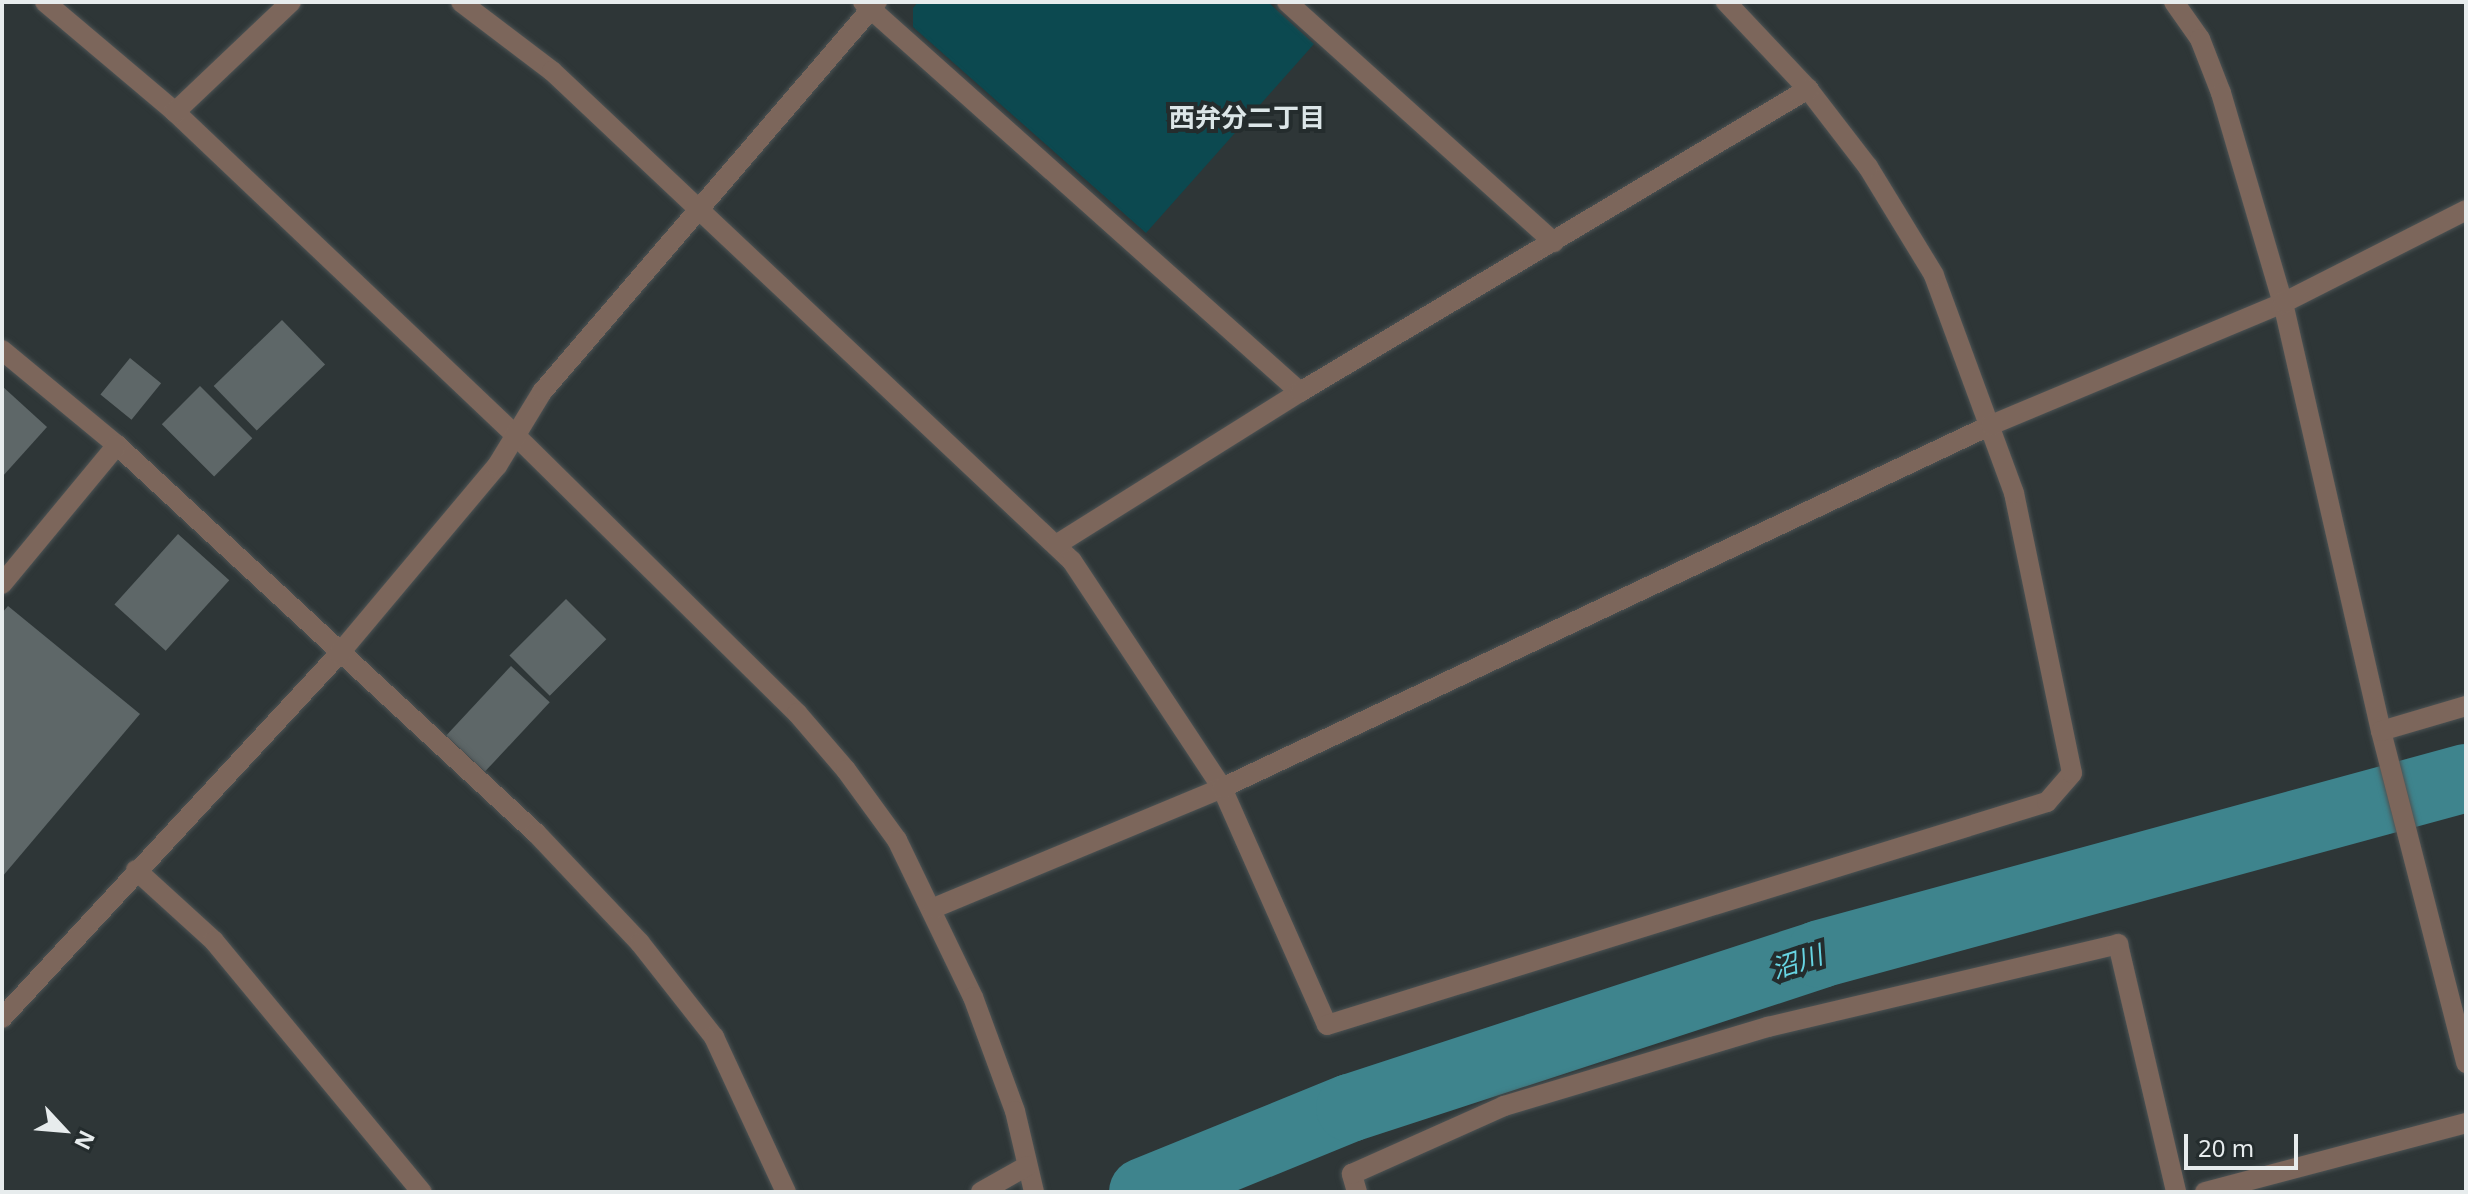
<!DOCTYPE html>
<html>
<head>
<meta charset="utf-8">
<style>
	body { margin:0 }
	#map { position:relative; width:2468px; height:1194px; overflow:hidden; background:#2e3637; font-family:"Noto Sans","Noto Sans JP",sans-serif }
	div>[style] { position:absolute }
	.green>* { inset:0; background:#0c4950 }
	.river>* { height:68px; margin:-34px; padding:0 34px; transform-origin:34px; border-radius:34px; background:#3e848d }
	.building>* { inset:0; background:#5e6768; transform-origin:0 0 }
	.roads { filter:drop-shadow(0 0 2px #4c5354) drop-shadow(0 0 2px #4c5354) }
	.minor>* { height:20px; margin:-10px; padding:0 10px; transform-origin:10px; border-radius:10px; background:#7c665b }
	span { translate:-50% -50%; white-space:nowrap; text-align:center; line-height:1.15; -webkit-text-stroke:8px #242c2d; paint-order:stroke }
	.neighbourhood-label { font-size:26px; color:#dce6e8; font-weight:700 }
	.water-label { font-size:26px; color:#67d4e2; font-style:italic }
	.frame { position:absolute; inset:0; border:4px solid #e7eced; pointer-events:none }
	.north { position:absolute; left:24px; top:1090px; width:80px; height:80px; -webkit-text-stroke:6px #242c2d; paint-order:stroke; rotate:116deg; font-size:22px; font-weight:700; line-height:32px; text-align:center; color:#e7eced }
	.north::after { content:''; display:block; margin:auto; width:28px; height:36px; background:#e7eced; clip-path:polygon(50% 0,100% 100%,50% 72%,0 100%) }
	.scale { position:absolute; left:2184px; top:1134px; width:114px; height:36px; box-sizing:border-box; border:4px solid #e7eced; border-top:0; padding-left:10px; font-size:24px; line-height:28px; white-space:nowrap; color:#e7eced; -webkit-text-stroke:6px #242c2d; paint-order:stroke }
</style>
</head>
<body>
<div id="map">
	<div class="green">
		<div style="clip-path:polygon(918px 2px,1268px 2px,1314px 44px,1146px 233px,913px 27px,913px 8px)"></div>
	</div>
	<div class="river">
		<div style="left:1143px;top:1192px;width:223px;rotate:-22.1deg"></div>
		<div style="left:1350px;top:1108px;width:495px;rotate:-18.1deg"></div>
		<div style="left:1820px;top:954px;width:670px;rotate:-15.24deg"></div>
	</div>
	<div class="building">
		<div style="left:282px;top:320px;width:62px;height:95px;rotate:46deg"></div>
		<div style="left:130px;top:358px;width:40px;height:47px;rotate:39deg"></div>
		<div style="clip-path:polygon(2px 386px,47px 427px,2px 477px)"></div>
		<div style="left:200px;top:386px;width:74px;height:54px;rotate:45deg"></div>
		<div style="left:178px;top:534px;width:69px;height:95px;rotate:42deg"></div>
		<div style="left:566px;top:599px;width:57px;height:80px;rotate:45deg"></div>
		<div style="clip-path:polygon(8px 606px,140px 714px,2px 877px,2px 613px)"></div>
		<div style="left:511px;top:666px;width:53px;height:95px;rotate:43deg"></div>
	</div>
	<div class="roads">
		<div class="minor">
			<div style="left:45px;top:2px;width:170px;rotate:40.2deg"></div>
			<div style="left:175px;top:112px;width:470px;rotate:43.5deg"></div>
			<div style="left:516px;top:436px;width:395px;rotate:44.6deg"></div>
			<div style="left:797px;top:713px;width:75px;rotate:49.3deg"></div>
			<div style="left:846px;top:770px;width:87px;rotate:53.9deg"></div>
			<div style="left:897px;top:840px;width:174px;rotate:64.2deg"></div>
			<div style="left:973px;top:997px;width:121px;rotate:69.8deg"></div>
			<div style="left:1015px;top:1111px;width:83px;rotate:76.8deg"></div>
			<div style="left:461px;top:2px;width:114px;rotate:37.2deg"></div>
			<div style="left:552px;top:71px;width:714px;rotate:43.3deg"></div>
			<div style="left:1072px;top:561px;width:272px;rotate:56.5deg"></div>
			<div style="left:1222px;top:788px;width:259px;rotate:66.1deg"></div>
			<div style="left:1327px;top:1025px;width:754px;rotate:-17.21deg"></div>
			<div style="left:2047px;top:802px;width:38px;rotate:-49deg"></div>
			<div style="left:2072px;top:773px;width:286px;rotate:-101.7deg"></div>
			<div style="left:2014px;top:493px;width:232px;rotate:-110.2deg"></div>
			<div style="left:1934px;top:275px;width:127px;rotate:-121.4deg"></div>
			<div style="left:1868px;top:167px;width:98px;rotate:-127.6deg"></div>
			<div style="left:1808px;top:89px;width:120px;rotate:-133.3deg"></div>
			<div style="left:863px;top:2px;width:586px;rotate:41.75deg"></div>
			<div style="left:1287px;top:2px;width:359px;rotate:42deg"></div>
			<div style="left:2174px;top:2px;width:45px;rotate:54.9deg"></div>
			<div style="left:2200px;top:39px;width:58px;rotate:68.7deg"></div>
			<div style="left:2221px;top:93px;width:219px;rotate:73.6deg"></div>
			<div style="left:2283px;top:303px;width:439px;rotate:77.1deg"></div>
			<div style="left:2381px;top:731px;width:343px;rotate:75.6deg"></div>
			<div style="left:175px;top:112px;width:160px;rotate:-43.5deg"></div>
			<div style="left:2px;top:350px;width:149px;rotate:39.6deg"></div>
			<div style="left:117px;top:445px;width:571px;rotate:42.8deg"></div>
			<div style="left:536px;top:833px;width:151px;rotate:46.6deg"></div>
			<div style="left:640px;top:943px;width:120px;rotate:51.8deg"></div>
			<div style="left:714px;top:1037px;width:171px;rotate:65.1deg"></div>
			<div style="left:1056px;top:545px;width:288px;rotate:-32.1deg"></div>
			<div style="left:1300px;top:392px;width:592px;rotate:-30.81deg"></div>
			<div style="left:2px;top:584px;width:180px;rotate:-50.4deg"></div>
			<div style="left:2381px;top:731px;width:89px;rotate:-16.4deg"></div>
			<div style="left:136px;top:870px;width:105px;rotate:42.3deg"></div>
			<div style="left:214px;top:941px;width:326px;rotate:50.4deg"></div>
			<div style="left:934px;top:908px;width:312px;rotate:-22.6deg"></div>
			<div style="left:1222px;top:788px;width:850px;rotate:-25.27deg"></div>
			<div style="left:1991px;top:425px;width:316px;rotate:-22.7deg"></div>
			<div style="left:2283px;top:303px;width:205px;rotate:-26.9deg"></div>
			<div style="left:2px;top:1018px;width:496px;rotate:-47.2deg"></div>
			<div style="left:339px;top:654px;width:246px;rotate:-50deg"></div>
			<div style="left:497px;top:466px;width:87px;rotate:-58.7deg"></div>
			<div style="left:542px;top:392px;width:514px;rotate:-49.34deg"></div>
			<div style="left:981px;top:1192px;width:53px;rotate:-29.5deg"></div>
			<div style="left:1357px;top:1192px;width:19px;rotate:-106deg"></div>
			<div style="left:1352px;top:1174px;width:167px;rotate:-24.1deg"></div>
			<div style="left:1504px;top:1106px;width:276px;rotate:-16.7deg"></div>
			<div style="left:1768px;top:1027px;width:360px;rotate:-13.3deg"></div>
			<div style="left:2118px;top:944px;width:255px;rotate:76.8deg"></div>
			<div style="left:2205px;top:1192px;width:270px;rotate:-14.8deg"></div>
		</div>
	</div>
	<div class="neighbourhood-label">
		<span style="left:1247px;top:118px">西弁分二丁目</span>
	</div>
	<div class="water-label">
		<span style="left:1797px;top:962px;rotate:-18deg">沼川</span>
	</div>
	<div class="frame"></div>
	<div class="north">N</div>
	<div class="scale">20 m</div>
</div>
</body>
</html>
